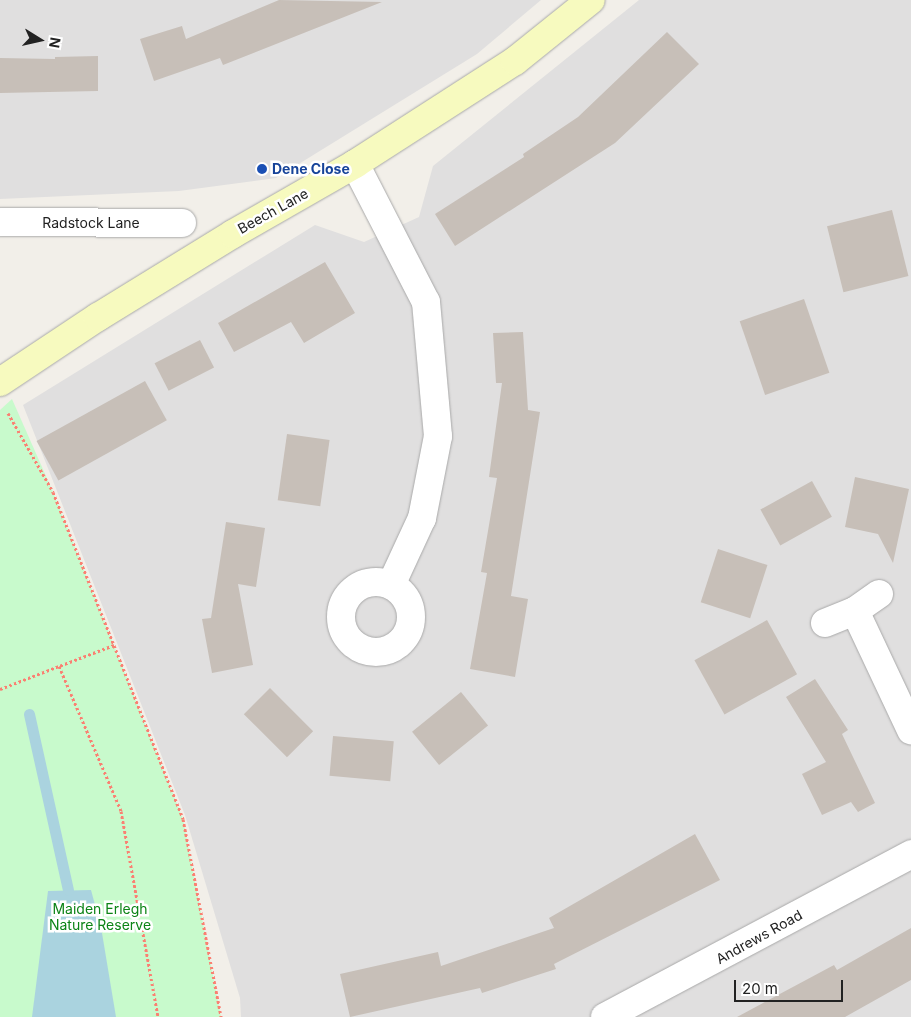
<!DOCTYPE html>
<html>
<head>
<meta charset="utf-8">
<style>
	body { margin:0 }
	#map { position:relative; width:911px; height:1017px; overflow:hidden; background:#f2efe9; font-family:Inter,sans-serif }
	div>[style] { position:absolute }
	.residential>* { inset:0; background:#e0dfdf }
	.park>* { inset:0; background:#c8facc }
	.water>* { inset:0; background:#aad3df }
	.stream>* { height:11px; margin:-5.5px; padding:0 5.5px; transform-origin:5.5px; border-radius:5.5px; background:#aad3df }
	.building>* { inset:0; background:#c7bfb8; transform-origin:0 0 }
	.path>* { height:3px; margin-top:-1.5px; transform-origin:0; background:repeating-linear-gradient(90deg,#fa8072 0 2.5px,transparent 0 5px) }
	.roads { filter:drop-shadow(0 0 1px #a9a9a9) drop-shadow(0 0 1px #a9a9a9) }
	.street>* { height:28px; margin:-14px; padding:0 14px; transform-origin:14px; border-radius:14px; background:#fff }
	.street>.ring { margin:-14px; padding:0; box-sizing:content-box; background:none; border:28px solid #fff; border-radius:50% }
	.secondary>* { height:28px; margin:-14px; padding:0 14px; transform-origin:14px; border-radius:14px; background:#f7fabf }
	.dots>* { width:14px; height:14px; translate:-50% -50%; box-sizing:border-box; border:2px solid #fff; border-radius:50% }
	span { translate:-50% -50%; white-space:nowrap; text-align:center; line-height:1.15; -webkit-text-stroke:5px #fff; paint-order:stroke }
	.transit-label { font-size:14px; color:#164399; font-weight:700 }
	.left { translate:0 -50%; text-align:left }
	.street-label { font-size:14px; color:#222 }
	.park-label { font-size:14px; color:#0c8416 }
	.north { position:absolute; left:15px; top:15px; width:50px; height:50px; -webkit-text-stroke:4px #fff; paint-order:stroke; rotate:100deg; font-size:14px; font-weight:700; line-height:20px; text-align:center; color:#222 }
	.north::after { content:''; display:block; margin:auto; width:18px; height:22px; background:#222; clip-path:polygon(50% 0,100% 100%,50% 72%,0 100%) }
	.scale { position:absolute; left:734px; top:980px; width:109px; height:22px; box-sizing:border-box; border:2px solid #222; border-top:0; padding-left:6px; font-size:15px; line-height:18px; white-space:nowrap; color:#222; -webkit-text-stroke:4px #fff; paint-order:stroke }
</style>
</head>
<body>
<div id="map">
	<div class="residential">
		<div style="clip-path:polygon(0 0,541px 0,477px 54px,276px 178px,179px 191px,0 199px)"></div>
		<div style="clip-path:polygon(639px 0,911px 0,911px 1017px,241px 1017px,240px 998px,185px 815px,23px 405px,315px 225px,364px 242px,419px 217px,433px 166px)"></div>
	</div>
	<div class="park">
		<div style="clip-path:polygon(12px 399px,53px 492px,183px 819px,221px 1017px,0 1017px,0 410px)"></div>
	</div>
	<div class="water">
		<div style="clip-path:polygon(91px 890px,101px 927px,116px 1017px,32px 1017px,48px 891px)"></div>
	</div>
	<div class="stream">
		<div style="left:29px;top:714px;width:180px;rotate:77.5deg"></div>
	</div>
	<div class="building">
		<div style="clip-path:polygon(279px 0,382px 2px,223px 65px,220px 58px,154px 81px,140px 39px,182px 26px,186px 39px)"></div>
		<div style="clip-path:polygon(667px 32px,699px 64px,615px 143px,455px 246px,435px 214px,524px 157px,523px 154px,578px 117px)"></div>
		<div style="clip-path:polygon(98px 56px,98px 91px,0 93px,0 58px,55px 59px,55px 57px)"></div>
		<div style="left:892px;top:210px;width:68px;height:67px;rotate:76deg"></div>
		<div style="clip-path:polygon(325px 262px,355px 313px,304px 343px,291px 322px,234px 352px,218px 323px)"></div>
		<div style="left:804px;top:299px;width:78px;height:68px;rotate:71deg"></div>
		<div style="clip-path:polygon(523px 332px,528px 410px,540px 412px,511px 596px,528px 599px,515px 677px,470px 669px,487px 573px,481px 572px,497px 478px,489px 477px,502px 383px,496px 383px,493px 333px)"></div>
		<div style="left:200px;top:340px;width:31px;height:51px;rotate:63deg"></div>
		<div style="left:145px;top:381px;width:45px;height:124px;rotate:61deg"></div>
		<div style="left:287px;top:434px;width:43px;height:67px;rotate:8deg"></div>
		<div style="clip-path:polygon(855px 477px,909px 489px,893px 563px,878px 534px,845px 527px)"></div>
		<div style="left:812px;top:481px;width:41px;height:59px;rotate:61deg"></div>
		<div style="clip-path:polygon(226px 522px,265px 528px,256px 587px,238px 584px,253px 665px,212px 673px,202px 619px,211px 618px)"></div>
		<div style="left:718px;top:549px;width:52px;height:56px;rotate:18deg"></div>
		<div style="left:767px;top:620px;width:62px;height:83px;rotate:61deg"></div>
		<div style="clip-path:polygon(815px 679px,848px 730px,842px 734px,875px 803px,858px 812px,851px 802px,822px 815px,802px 774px,826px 762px,786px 697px)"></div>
		<div style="left:270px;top:688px;width:61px;height:37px;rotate:45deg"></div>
		<div style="left:461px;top:692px;width:43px;height:63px;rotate:51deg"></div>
		<div style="left:333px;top:736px;width:61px;height:40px;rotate:5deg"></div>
		<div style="clip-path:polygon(695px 834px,720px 880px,554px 964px,556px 969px,482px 993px,480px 988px,350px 1017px,340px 974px,438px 952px,441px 966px,554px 928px,549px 918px)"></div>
		<div style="clip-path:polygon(911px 928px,911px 980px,845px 1017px,737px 1017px,834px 965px,837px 970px)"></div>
	</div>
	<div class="path">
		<div style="left:8px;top:413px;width:91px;rotate:60.3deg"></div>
		<div style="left:53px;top:492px;width:352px;rotate:68.3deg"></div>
		<div style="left:183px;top:819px;width:202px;rotate:79.1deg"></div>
		<div style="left:114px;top:645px;width:59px;rotate:159.1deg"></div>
		<div style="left:59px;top:666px;width:158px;rotate:66.8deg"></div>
		<div style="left:121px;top:811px;width:209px;rotate:79.8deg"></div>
		<div style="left:0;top:689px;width:63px;rotate:-21.3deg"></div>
	</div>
	<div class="roads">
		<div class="street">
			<div style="left:355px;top:164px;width:155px;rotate:62.8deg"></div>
			<div style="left:426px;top:302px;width:135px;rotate:84.9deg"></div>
			<div style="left:438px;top:436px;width:84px;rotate:101deg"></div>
			<div style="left:422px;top:518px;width:74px;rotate:114.8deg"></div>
			<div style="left:0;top:222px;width:182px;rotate:0.3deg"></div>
			<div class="ring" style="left:341px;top:582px;width:42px;height:42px"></div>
			<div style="left:879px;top:594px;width:29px;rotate:145deg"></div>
			<div style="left:855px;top:611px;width:132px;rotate:64.8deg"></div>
			<div style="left:825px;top:623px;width:32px;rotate:-22deg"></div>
			<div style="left:605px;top:1017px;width:347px;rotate:-28deg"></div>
		</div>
		<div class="secondary">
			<div style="left:0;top:382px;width:118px;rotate:-33.6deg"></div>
			<div style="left:98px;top:317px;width:158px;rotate:-31.6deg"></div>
			<div style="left:233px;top:234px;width:141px;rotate:-29.8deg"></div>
			<div style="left:355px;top:164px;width:190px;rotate:-32.8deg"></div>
			<div style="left:515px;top:61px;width:97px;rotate:-38.8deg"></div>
		</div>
	</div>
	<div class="dots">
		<div style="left:262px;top:169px;background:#1a4fb4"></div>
	</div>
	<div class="transit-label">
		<span class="left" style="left:272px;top:169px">Dene Close</span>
	</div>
	<div class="street-label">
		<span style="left:273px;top:211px;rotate:-29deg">Beech Lane</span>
		<span style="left:91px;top:223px">Radstock Lane</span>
		<span style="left:759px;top:937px;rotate:-29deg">Andrews Road</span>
	</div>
	<div class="park-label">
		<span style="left:100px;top:917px">Maiden Erlegh<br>Nature Reserve</span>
	</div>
	<div class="north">N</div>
	<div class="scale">20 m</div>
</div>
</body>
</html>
